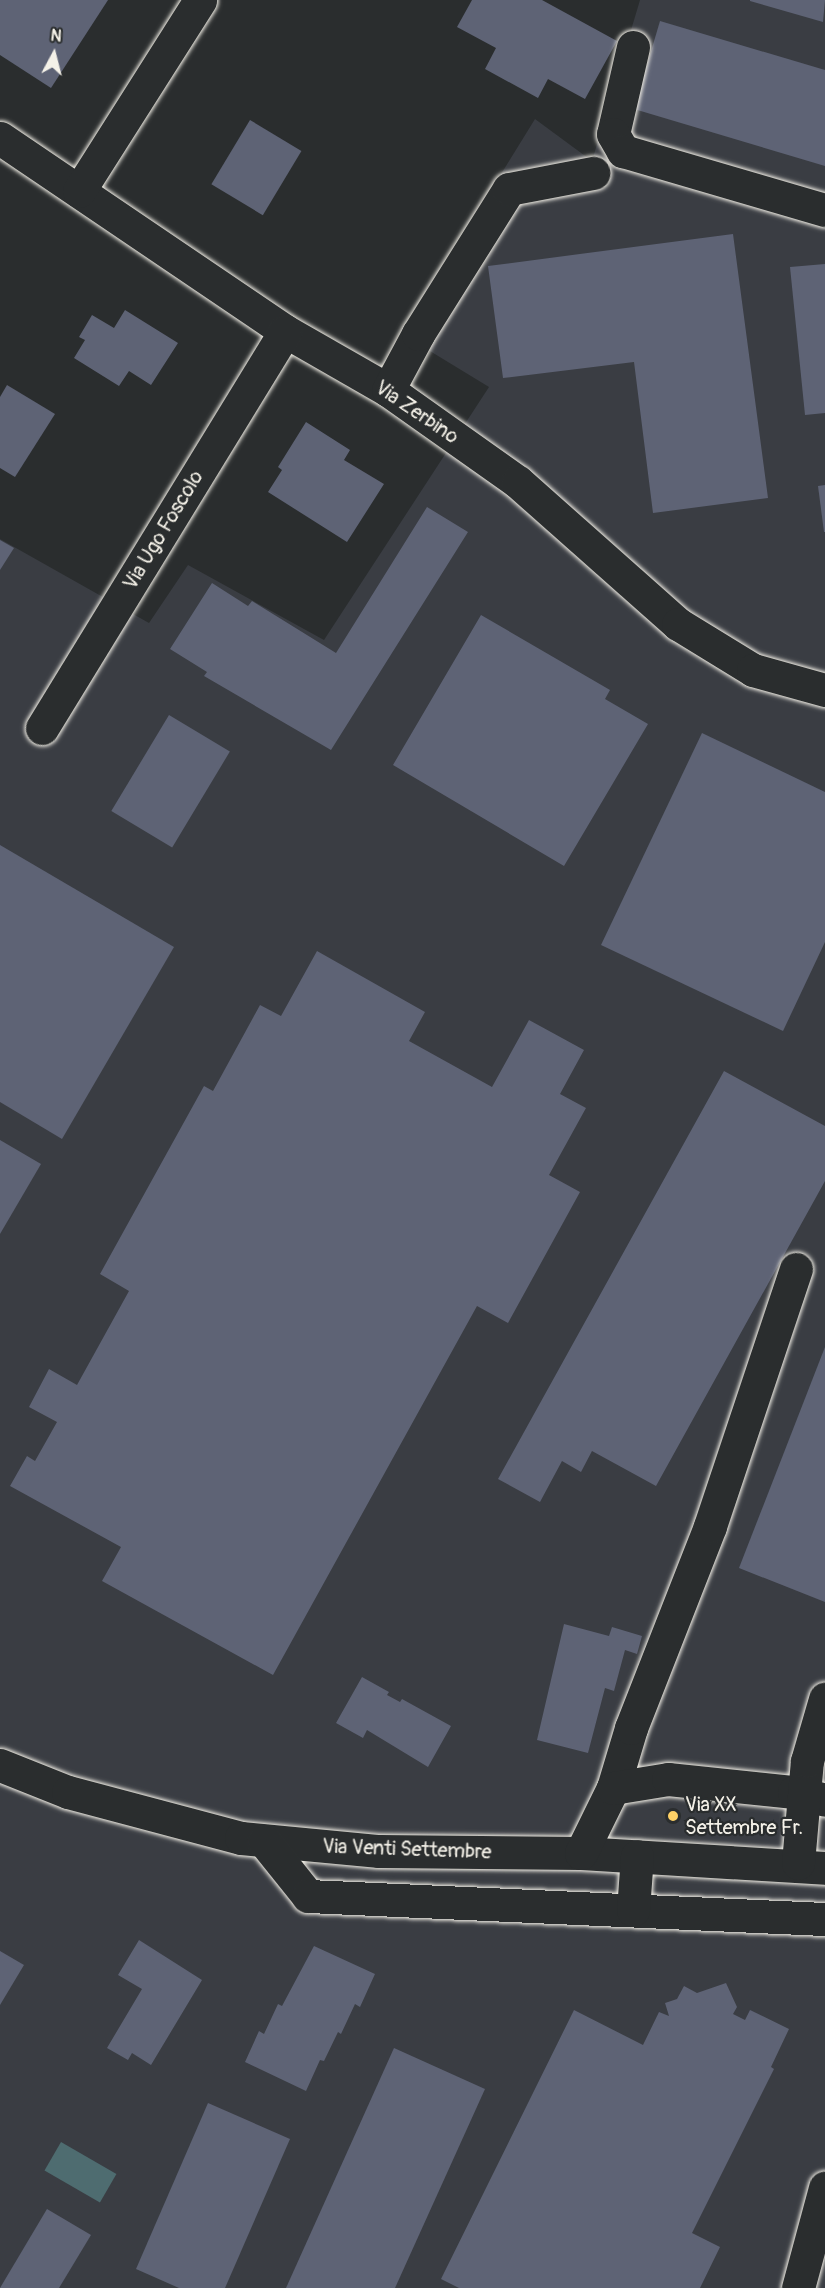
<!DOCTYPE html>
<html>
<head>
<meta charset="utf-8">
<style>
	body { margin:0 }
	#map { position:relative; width:825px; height:2288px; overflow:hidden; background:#2a2d2e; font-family:Pangolin,sans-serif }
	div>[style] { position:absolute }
	.built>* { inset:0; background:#3a3d43 }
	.water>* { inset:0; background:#4e6c70; transform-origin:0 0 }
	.building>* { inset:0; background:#5e6375; transform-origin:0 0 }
	.roads { filter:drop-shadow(0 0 2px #f4f1e8) drop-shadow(0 0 2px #f4f1e8) }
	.minor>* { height:33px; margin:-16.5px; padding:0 16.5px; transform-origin:16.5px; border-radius:16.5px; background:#2a2d2e }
	.dots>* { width:16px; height:16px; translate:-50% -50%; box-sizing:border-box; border:3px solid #2a2d2e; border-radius:50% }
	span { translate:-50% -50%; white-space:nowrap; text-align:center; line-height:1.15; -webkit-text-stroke:4.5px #2a2d2e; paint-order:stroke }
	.street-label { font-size:20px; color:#f4f1e8 }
	.poi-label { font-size:20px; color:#f4f1e8 }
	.left { translate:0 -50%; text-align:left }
	.north { position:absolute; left:24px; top:24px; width:60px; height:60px; -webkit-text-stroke:4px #2a2d2e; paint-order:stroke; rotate:7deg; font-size:16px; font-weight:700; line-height:24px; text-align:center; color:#f4f1e8 }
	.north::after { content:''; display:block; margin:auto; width:21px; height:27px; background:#f4f1e8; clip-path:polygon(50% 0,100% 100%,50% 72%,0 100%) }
</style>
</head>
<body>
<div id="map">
	<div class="built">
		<div style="clip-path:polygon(640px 0,825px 0,825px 2288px,0 2288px,0 539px,149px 623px,188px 565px,324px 640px,489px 387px,402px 334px,535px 119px,592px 161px)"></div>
	</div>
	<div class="water">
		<div style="left:61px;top:2142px;width:64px;height:33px;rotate:30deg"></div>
	</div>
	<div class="building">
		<div style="clip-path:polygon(0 0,108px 0,51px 88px,0 55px)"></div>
		<div style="clip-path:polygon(472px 0,542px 0,617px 41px,585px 99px,548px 79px,538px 98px,485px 69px,496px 48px,457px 27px)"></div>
		<div style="clip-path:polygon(825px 0,823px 22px,750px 1px,750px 0)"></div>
		<div style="clip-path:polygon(660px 21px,825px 70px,825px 166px,634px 109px)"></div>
		<div style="left:250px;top:120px;width:60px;height:75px;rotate:31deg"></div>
		<div style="clip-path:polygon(733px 234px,768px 498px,653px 513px,634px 362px,503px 378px,488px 266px)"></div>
		<div style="clip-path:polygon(825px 264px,825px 413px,805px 415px,790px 267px)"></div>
		<div style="clip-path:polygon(125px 310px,178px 343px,151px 385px,129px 371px,119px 386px,74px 358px,85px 340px,79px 337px,92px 315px,114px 328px)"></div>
		<div style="clip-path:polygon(7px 385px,55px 414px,15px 477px,0 468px,0 397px)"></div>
		<div style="clip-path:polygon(306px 422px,350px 450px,344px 460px,384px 484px,347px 542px,268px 492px,282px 470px,278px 467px)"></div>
		<div style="clip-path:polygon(825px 485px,825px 532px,824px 532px,818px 486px)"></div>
		<div style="clip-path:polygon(427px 507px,468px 532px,331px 750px,204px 676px,207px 672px,170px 649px,212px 583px,248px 606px,252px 601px,336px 653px)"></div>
		<div style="clip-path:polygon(0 540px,14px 548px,0 570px)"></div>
		<div style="clip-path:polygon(481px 615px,610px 690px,605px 699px,648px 724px,564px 866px,393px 765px)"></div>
		<div style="left:169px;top:715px;width:71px;height:112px;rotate:31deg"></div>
		<div style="clip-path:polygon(702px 733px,825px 792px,825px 942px,783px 1031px,601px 945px)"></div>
		<div style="clip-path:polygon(0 845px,174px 947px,62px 1139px,0 1102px)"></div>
		<div style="clip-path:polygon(317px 951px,425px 1012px,409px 1041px,492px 1087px,529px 1020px,584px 1050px,560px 1094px,586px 1108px,549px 1175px,580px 1192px,508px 1323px,477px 1306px,273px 1675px,102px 1581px,121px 1547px,10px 1486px,27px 1456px,35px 1461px,57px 1422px,29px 1407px,49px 1369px,77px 1385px,129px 1291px,100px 1274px,204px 1086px,213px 1091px,260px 1005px,281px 1016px)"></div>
		<div style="clip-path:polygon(724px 1071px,825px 1126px,825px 1181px,656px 1486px,592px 1451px,581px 1472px,562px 1461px,540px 1502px,498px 1479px)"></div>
		<div style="clip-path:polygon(0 1140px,41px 1164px,0 1234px)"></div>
		<div style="clip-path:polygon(825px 1347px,825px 1602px,739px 1568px)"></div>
		<div style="clip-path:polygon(564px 1624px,609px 1636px,612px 1627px,642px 1636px,637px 1654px,625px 1650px,614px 1691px,605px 1688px,588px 1753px,537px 1740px)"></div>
		<div style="clip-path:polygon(362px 1677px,389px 1692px,387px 1695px,400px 1702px,402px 1699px,451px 1726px,428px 1767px,367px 1730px,363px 1738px,336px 1723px)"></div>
		<div style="clip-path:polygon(139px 1940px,202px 1980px,151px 2065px,132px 2053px,128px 2060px,107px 2048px,142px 1989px,118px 1975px)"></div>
		<div style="clip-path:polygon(314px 1946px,375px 1974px,360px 2007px,355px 2004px,341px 2034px,338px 2032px,324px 2061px,320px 2060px,306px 2091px,245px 2062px,259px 2031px,264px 2034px,278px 2004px,282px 2006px)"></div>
		<div style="clip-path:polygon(0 1951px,24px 1965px,0 2005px)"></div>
		<div style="clip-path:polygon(726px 1983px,737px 2007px,733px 2014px,745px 2020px,750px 2010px,789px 2029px,771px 2067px,774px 2069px,692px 2233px,720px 2247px,700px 2288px,459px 2288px,441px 2279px,574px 2010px,643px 2045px,659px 2012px,669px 2016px,665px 2003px,677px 1999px,684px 1986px,697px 1993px)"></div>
		<div style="clip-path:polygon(394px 2048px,485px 2089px,395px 2288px,286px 2288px)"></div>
		<div style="clip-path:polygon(208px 2103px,290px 2139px,225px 2288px,179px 2288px,136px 2269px)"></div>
		<div style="clip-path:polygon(47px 2209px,91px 2235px,59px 2288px,0 2288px)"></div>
	</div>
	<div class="roads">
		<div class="minor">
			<div style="left:633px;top:47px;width:89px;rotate:102.9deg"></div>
			<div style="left:613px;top:134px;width:20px;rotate:60deg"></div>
			<div style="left:623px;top:151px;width:210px;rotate:16.3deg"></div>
			<div style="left:0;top:138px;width:344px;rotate:34.1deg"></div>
			<div style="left:285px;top:331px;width:119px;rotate:29.8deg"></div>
			<div style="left:388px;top:390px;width:159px;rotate:35.3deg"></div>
			<div style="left:518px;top:482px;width:214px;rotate:41.6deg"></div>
			<div style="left:678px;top:624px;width:88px;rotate:31.5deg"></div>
			<div style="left:753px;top:670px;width:75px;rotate:15.5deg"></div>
			<div style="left:79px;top:191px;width:226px;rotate:-57.6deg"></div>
			<div style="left:388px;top:390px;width:64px;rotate:-61.8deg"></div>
			<div style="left:418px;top:334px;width:171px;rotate:-57.9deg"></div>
			<div style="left:509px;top:189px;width:86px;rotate:-10.8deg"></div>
			<div style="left:42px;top:728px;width:465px;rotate:-58.5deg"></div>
			<div style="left:0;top:1765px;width:73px;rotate:21.7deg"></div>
			<div style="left:68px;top:1792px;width:179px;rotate:14.9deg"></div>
			<div style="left:241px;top:1838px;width:139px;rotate:5.4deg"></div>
			<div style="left:379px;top:1851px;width:202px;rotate:0.6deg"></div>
			<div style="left:581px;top:1853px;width:244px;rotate:3.5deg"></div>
			<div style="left:613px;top:1788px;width:63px;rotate:-73.3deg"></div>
			<div style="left:631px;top:1728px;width:217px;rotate:-68.6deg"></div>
			<div style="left:710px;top:1526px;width:271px;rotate:-71.5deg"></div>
			<div style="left:264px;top:1841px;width:70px;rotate:51.3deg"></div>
			<div style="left:308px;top:1896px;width:518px;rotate:2.55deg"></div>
			<div style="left:581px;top:1853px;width:72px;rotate:-63.8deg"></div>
			<div style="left:613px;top:1788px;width:56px;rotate:-9.3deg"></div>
			<div style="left:668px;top:1779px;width:127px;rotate:5.9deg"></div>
			<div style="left:794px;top:1792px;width:32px;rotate:14deg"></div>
			<div style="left:798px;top:1863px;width:102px;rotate:-85deg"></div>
			<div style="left:807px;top:1761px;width:65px;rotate:-73.8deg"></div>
			<div style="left:633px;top:1910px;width:54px;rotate:-85.8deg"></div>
			<div style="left:798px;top:2288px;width:104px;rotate:-74.9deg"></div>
		</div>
	</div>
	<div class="dots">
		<div style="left:673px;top:1816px;background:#ffd166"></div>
	</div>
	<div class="street-label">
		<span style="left:417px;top:412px;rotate:34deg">Via Zerbino</span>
		<span style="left:163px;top:530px;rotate:-59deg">Via Ugo Foscolo</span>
		<span style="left:407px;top:1849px;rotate:2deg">Via Venti Settembre</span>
	</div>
	<div class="poi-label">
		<span class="left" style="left:685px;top:1816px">Via XX<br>Settembre Fr.</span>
	</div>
	<div class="north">N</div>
</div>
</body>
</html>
